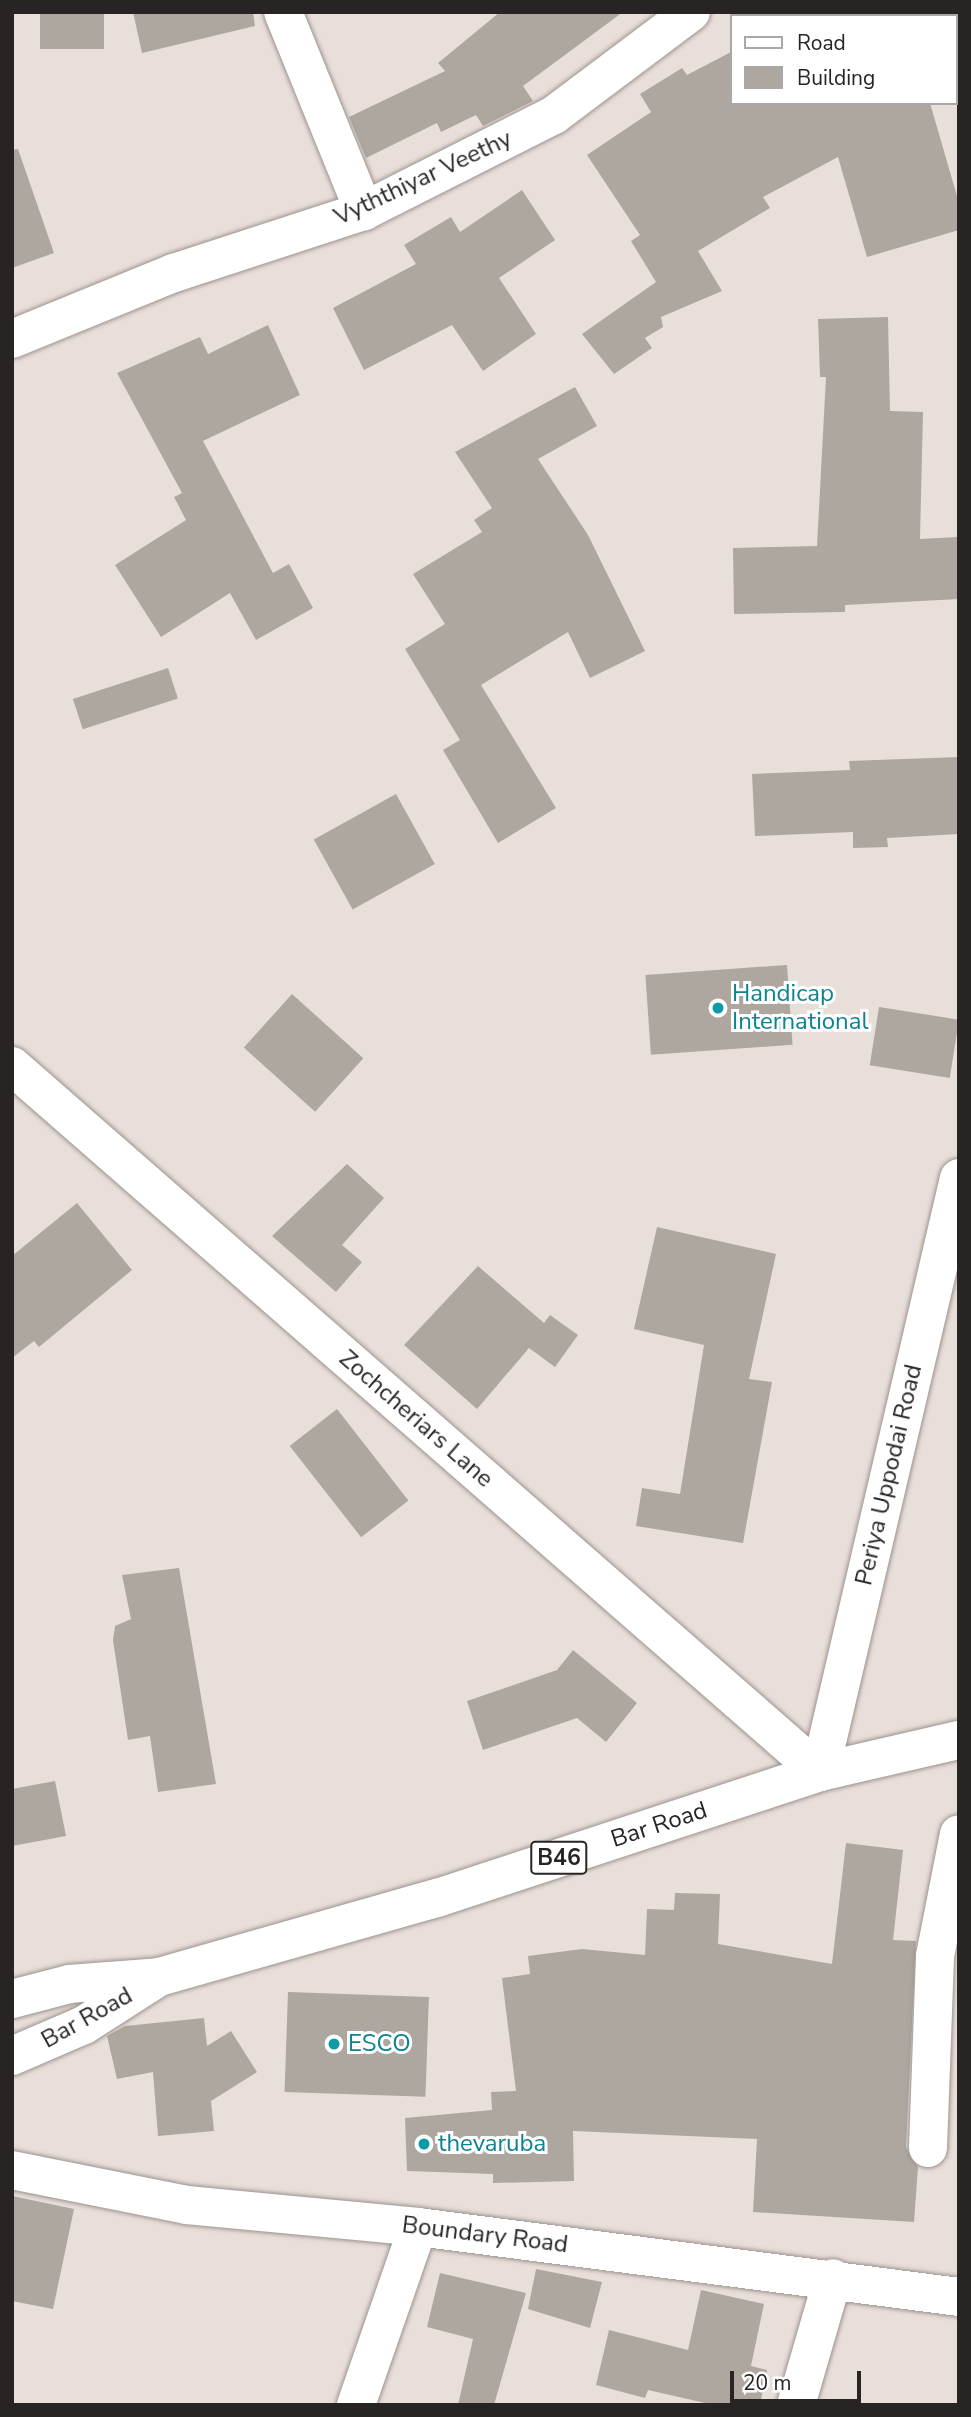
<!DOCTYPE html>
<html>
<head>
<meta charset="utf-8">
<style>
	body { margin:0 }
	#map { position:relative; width:971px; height:2417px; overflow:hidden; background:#e9dfda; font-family:"Nunito Sans",sans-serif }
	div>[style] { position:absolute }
	.building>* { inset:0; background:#ada7a0; transform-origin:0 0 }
	.roads { filter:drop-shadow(0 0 2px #9c938e) drop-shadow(0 0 2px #9c938e) }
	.street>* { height:38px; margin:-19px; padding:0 19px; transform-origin:19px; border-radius:19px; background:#fff }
	.secondary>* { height:38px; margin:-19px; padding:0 19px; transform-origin:19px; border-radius:19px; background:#fff }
	.primary>* { height:38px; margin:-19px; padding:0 19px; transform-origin:19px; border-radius:19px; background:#fff }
	.dots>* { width:19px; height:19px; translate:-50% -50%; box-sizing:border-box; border:4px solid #fff; border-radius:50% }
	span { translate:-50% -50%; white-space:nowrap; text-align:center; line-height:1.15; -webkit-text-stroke:6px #fff; paint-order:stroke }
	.shield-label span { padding:2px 5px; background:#fff; border:2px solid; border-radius:5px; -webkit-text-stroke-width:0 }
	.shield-label { font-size:23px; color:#282423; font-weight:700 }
	.street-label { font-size:24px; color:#282423 }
	.culture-label { font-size:24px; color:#0d838f }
	.left { translate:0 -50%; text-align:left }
	.frame { position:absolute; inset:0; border:14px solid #282423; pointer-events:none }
	.legend { position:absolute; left:730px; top:14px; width:228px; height:91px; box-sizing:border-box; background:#fff; border:2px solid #a9a7a7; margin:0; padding:9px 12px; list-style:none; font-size:21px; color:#282423 }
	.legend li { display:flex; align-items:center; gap:14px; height:35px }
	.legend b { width:35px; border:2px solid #a9a7a7 }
	.scale { position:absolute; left:730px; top:2371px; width:131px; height:32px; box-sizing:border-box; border:4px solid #282423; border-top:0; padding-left:9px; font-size:21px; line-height:24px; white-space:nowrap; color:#282423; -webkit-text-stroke:5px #fff; paint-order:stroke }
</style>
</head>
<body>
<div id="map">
	<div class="building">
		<div style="left:40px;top:12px;width:64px;height:37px"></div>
		<div style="clip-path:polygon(133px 12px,253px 12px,255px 26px,142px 53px)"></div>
		<div style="clip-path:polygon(500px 12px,623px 12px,523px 86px,533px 101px,483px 126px,476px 115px,441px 132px,437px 123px,366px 158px,349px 117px,445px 71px,438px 63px)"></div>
		<div style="clip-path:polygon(731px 52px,731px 103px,930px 103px,959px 203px,959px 230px,867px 257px,838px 157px,763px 197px,770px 208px,698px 251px,722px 291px,661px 317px,663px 327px,645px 338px,652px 348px,614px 374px,582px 334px,656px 282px,631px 241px,640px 235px,587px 155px,651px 112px,640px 94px,682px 68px,687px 75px)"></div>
		<div style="clip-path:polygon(18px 149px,54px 253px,12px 268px,12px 150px)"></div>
		<div style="clip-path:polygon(522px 190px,555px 240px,499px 278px,536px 334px,483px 371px,452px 325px,364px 370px,333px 308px,416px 264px,404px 245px,451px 217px,460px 232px)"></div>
		<div style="clip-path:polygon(888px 317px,890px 411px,923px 412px,920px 539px,957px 537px,959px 599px,845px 605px,845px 612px,734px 614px,733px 548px,817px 546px,826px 377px,820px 377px,818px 319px)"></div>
		<div style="clip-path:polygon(268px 325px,300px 395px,203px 441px,273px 573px,289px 564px,313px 608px,256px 640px,230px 593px,161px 637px,115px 565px,186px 520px,174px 497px,182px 493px,117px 373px,200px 337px,208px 354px)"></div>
		<div style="clip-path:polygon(575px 387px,597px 426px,538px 459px,588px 535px,645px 651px,590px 678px,568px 632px,481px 685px,556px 808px,498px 843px,443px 750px,460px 740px,405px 649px,445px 624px,413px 574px,482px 532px,474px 520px,492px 508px,455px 452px)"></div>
		<div style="left:168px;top:668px;width:32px;height:100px;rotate:72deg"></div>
		<div style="clip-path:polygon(959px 757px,959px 834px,887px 838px,888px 847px,853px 848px,853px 832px,755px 836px,752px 774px,850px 770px,849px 761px)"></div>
		<div style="left:396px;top:794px;width:80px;height:94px;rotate:61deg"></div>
		<div style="left:787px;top:965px;width:80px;height:142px;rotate:86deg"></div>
		<div style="left:292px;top:994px;width:96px;height:72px;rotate:42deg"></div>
		<div style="left:879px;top:1007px;width:81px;height:59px;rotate:9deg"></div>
		<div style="clip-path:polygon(347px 1164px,384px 1198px,342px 1245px,362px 1262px,336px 1292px,272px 1236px)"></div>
		<div style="clip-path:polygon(77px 1203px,132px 1270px,39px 1347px,34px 1341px,12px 1358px,12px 1256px)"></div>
		<div style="clip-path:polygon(657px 1227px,776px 1254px,749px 1379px,772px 1382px,743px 1543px,636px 1526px,642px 1488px,680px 1494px,704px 1345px,634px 1329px)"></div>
		<div style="clip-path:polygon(478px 1266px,544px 1323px,550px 1315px,578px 1335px,555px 1367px,529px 1348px,477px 1409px,404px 1345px)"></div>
		<div style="left:337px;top:1409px;width:116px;height:60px;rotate:52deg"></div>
		<div style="clip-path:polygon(179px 1568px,216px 1784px,158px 1792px,150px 1736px,128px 1740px,113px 1640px,115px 1626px,131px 1619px,122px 1575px)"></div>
		<div style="clip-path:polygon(573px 1650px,637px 1703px,606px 1742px,577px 1718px,483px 1750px,467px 1701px,557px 1670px)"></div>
		<div style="clip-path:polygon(55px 1781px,66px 1836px,12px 1846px,12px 1789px)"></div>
		<div style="clip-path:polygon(846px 1843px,903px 1850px,893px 1940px,916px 1941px,906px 2147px,918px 2167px,914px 2222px,753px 2212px,757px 2139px,573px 2131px,574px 2181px,493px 2183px,493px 2174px,407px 2171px,405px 2118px,492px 2110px,491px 2092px,516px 2091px,502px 1978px,530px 1974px,528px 1956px,582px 1949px,645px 1955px,647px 1909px,674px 1910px,675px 1893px,720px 1894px,718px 1944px,832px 1964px)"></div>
		<div style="left:288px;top:1992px;width:141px;height:100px;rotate:2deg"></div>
		<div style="clip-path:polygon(204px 2018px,207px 2046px,231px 2031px,257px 2072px,211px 2101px,214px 2131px,158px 2136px,153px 2072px,117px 2079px,107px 2036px,125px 2026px)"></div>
		<div style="clip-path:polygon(12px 2196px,74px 2209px,53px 2309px,12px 2301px)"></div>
		<div style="clip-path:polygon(536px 2269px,602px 2282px,590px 2328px,528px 2309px)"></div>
		<div style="clip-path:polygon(440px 2273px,526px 2293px,494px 2405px,458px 2405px,473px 2339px,427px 2327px)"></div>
		<div style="clip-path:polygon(701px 2290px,764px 2304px,751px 2366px,767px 2370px,760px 2405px,714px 2405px,648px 2390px,645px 2398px,596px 2385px,609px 2330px,688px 2350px)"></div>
	</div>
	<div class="roads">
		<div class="street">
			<div style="left:283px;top:12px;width:215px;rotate:67.9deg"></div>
			<div style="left:12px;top:339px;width:175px;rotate:-22.2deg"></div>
			<div style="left:174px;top:273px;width:200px;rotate:-18.1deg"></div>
			<div style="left:364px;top:211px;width:213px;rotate:-26.8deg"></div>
			<div style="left:554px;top:115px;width:171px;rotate:-36.9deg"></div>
			<div style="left:12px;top:1066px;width:1073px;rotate:41.15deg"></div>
			<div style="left:820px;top:1772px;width:610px;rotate:-76.83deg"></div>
			<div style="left:928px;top:2148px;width:192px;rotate:-87.9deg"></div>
			<div style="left:935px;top:1956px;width:124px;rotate:-78.9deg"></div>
			<div style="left:356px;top:2405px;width:188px;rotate:-70.8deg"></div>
			<div style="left:796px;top:2405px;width:132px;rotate:-73.8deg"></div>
		</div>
		<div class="secondary">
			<div style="left:12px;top:2170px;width:178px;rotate:11.3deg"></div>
			<div style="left:187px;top:2205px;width:232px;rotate:5.4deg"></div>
			<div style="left:418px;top:2227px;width:546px;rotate:7.37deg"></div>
		</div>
		<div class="primary">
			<div style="left:12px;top:1999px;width:59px;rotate:-14.7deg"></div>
			<div style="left:69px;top:1984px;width:90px;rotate:-4.4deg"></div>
			<div style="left:159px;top:1977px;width:289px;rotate:-15.9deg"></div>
			<div style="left:437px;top:1898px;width:403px;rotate:-18.2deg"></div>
			<div style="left:820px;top:1772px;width:143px;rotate:-13deg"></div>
			<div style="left:12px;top:2056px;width:78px;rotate:-23.3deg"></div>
			<div style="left:84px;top:2025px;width:83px;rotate:-32.7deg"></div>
		</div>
	</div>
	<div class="dots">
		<div style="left:718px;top:1008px;background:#0f9aa8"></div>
		<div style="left:334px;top:2044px;background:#0f9aa8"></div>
		<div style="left:424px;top:2144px;background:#0f9aa8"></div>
	</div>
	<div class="shield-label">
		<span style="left:559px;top:1858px">B46</span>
	</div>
	<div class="street-label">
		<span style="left:423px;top:178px;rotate:-25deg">Vyththiyar Veethy</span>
		<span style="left:416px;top:1419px;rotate:41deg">Zochcheriars Lane</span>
		<span style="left:889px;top:1475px;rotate:-77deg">Periya Uppodai Road</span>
		<span style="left:659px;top:1825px;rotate:-18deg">Bar Road</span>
		<span style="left:87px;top:2018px;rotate:-29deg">Bar Road</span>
		<span style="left:485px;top:2235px;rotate:7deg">Boundary Road</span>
	</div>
	<div class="culture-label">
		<span class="left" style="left:732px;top:1008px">Handicap<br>International</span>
		<span class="left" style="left:348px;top:2044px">ESCO</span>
		<span class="left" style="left:438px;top:2144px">thevaruba</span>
	</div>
	<div class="frame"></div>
	<ul class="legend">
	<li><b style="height:9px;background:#fff"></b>Road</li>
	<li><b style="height:19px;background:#ada7a0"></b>Building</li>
	</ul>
	<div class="scale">20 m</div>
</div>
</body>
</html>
